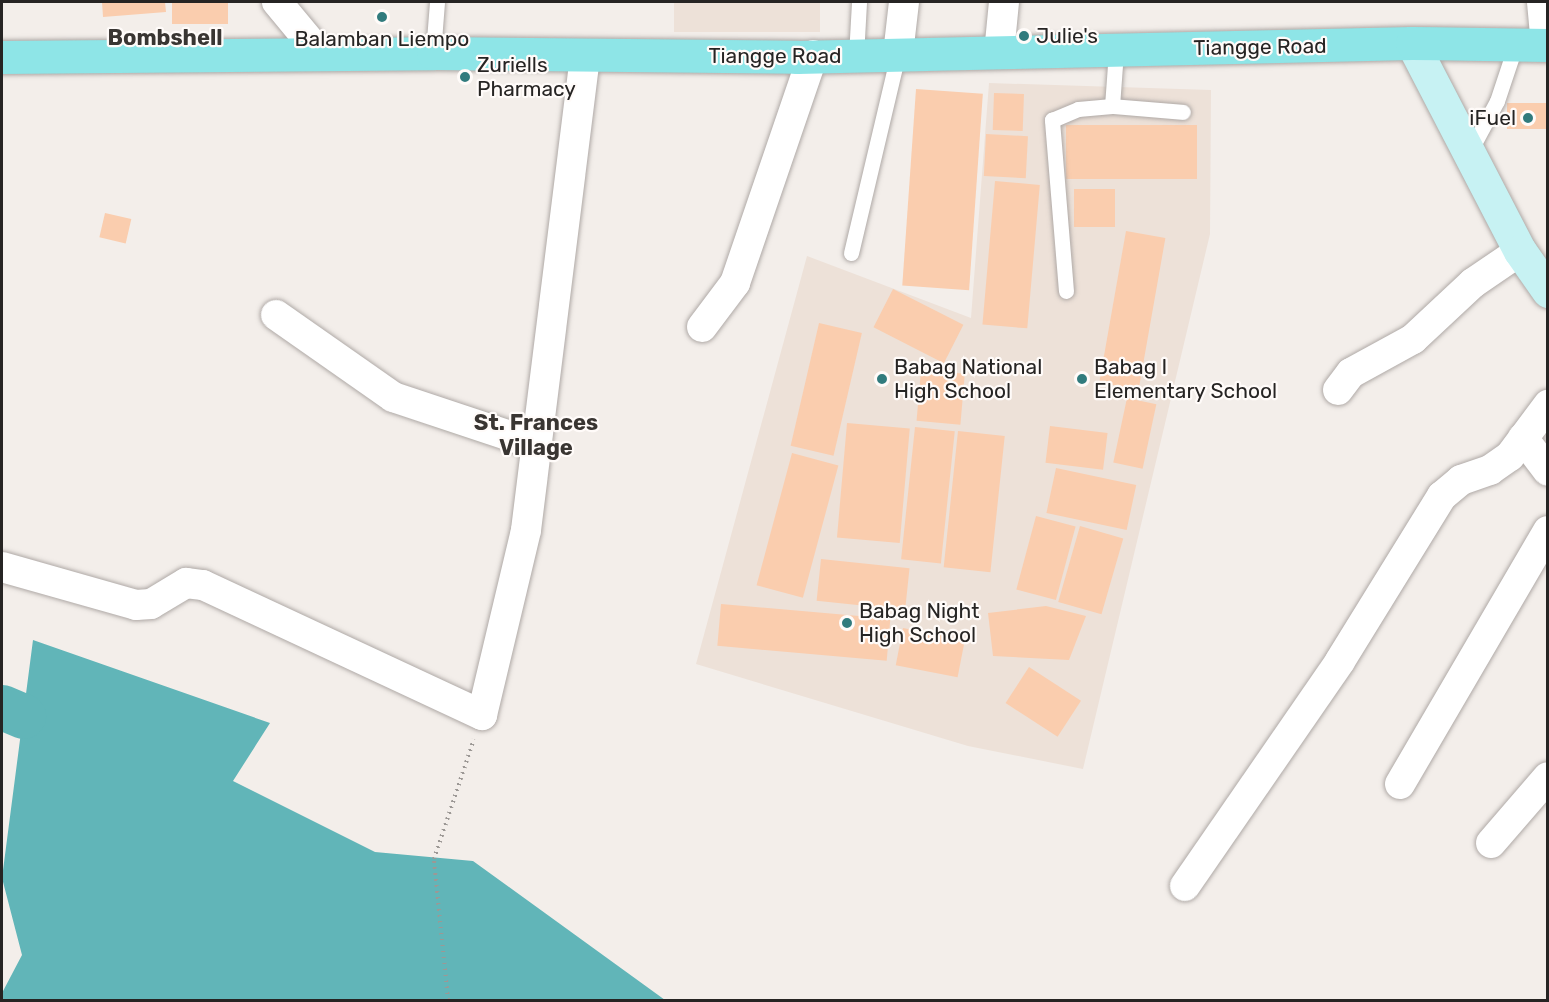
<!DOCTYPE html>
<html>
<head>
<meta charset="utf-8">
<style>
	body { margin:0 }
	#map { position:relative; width:1549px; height:1002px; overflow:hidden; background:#f3eeea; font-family:Rubik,sans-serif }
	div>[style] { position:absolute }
	.built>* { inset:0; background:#ede1d8; transform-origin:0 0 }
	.water>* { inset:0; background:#61b5b8 }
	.river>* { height:45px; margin:-22.5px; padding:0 22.5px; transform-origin:22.5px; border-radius:22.5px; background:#61b5b8 }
	.building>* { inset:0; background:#facdae; transform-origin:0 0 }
	.path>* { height:4px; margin-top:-2px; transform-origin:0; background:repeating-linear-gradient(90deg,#9c9895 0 1.5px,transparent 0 6px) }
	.roads { filter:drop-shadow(0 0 2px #afa9a6) drop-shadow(0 0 2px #afa9a6) }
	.lane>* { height:15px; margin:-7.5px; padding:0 7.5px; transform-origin:7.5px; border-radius:7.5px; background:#fff }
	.street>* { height:30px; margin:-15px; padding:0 15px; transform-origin:15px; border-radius:15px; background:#fff }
	.secondary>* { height:33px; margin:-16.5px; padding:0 16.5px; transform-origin:16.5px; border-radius:16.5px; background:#c7f2f3 }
	.primary>* { height:33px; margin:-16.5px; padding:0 16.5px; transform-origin:16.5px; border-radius:16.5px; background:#8ee5e7 }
	.dots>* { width:16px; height:16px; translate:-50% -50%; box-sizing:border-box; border:3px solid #fffbf9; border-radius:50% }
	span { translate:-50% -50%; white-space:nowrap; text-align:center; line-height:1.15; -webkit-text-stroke:4.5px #fffbf9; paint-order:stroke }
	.poi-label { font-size:21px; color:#262423 }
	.left { translate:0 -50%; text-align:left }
	.right { translate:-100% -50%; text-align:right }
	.street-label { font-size:21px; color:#262423 }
	.neighbourhood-label { font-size:22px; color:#393532; font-weight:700 }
	.frame { position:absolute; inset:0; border:3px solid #262423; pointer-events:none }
</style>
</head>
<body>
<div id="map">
	<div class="built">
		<div style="left:674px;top:2px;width:146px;height:30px"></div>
		<div style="clip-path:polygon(989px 83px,1211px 90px,1210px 234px,1083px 769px,968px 746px,696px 664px,807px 256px,971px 318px)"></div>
	</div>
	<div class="water">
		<div style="clip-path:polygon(33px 640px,270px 723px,233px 781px,375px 852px,473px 861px,665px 1000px,2px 1000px,2px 993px,22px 955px,2px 878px)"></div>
	</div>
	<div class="river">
		<div style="left:2px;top:707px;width:23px;rotate:23deg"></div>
	</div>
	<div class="building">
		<div style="clip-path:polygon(102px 2px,165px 2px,166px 12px,103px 17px)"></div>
		<div style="left:172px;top:2px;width:56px;height:22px"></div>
		<div style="left:916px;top:89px;width:67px;height:197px;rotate:4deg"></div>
		<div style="left:994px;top:93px;width:30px;height:37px;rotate:2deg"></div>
		<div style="left:1548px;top:103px;width:26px;height:41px;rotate:90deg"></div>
		<div style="left:1066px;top:125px;width:131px;height:54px"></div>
		<div style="left:986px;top:134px;width:42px;height:42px;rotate:3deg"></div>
		<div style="left:995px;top:181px;width:45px;height:144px;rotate:5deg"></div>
		<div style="left:1074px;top:189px;width:41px;height:38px"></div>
		<div style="left:105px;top:213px;width:27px;height:25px;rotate:13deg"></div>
		<div style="left:1126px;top:231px;width:40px;height:154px;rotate:10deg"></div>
		<div style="left:893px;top:289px;width:79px;height:43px;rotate:27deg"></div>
		<div style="left:819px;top:323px;width:44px;height:126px;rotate:13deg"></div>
		<div style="left:921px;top:370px;width:44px;height:51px;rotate:5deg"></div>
		<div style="left:1127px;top:398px;width:30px;height:66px;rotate:12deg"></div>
		<div style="left:847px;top:423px;width:63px;height:115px;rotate:5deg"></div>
		<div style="left:1050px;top:426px;width:58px;height:37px;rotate:7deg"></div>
		<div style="left:915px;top:427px;width:40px;height:133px;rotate:6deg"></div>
		<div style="left:958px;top:431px;width:47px;height:137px;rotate:6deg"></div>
		<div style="left:792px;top:453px;width:48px;height:137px;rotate:15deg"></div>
		<div style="left:1056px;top:468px;width:82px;height:46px;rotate:12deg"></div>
		<div style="left:1036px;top:516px;width:41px;height:76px;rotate:15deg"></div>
		<div style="left:1080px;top:526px;width:45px;height:79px;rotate:16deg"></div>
		<div style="left:821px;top:559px;width:89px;height:42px;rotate:6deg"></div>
		<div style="left:721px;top:604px;width:170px;height:42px;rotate:5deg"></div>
		<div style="clip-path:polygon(1046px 606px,1086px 616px,1069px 660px,993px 656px,988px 613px)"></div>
		<div style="left:903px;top:628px;width:63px;height:38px;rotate:11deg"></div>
		<div style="left:1029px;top:667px;width:62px;height:43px;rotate:33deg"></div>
	</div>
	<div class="path">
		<div style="left:448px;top:1000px;width:142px;rotate:-95.7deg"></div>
		<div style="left:434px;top:859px;width:126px;rotate:-71.6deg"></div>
	</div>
	<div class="roads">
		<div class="lane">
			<div style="left:433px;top:53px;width:51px;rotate:-85.5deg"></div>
			<div style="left:856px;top:56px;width:54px;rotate:-86.8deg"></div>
			<div style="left:1112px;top:106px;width:71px;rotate:4.8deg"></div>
			<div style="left:1469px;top:153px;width:59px;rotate:-61.7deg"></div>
			<div style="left:1497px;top:101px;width:60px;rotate:-71.6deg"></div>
			<div style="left:851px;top:253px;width:204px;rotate:-76.7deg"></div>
			<div style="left:1066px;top:291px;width:172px;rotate:-94.7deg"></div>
			<div style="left:1052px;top:120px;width:28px;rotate:-23deg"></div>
			<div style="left:1078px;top:109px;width:34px;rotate:-5deg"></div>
			<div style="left:1112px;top:106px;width:55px;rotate:-85.8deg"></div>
		</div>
		<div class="street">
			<div style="left:277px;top:2px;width:70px;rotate:50.2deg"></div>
			<div style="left:1542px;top:2px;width:43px;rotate:84.7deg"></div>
			<div style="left:999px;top:53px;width:51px;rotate:-84.4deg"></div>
			<div style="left:898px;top:54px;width:52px;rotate:-83.4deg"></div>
			<div style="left:276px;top:315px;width:143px;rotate:35deg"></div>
			<div style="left:393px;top:397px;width:152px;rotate:18.4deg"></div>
			<div style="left:702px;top:327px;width:55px;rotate:-53.1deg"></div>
			<div style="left:735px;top:283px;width:241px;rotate:-71.1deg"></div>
			<div style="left:1338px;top:390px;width:21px;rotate:-53deg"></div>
			<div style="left:1351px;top:373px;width:71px;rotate:-28.7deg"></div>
			<div style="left:1413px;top:339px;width:82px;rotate:-43deg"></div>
			<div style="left:1473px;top:283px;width:57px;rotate:-34.2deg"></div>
			<div style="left:1523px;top:438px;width:41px;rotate:52.9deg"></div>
			<div style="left:2px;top:567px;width:139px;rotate:15.8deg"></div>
			<div style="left:136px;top:605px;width:15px;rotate:-4deg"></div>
			<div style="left:151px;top:604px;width:41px;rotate:-31deg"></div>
			<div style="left:186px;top:583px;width:17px;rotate:7deg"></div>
			<div style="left:203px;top:585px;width:308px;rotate:25deg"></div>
			<div style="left:482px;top:715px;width:190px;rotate:-76.6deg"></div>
			<div style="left:526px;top:530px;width:478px;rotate:-82.9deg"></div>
			<div style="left:1400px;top:784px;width:293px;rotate:-59.7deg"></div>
			<div style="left:1491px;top:843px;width:87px;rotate:-49.2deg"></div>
			<div style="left:1185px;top:886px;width:273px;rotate:-55.4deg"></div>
			<div style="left:1340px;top:661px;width:194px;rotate:-58.3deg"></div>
			<div style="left:1442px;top:496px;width:25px;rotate:-40deg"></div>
			<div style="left:1461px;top:480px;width:31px;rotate:-19deg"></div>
			<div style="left:1490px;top:470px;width:24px;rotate:-35deg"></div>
			<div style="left:1510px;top:456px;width:64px;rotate:-53.3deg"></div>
		</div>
		<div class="secondary">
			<div style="left:1412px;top:43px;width:234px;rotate:62.6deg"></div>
			<div style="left:1520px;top:251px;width:49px;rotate:55deg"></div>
		</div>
		<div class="primary">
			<div style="left:2px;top:57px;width:431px;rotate:-0.5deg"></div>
			<div style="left:433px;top:53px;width:364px;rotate:0.6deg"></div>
			<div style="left:797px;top:57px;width:615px;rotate:-1.3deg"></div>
			<div style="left:1412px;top:43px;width:136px;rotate:0.8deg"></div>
		</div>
	</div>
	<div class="dots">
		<div style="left:382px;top:17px;background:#317b7d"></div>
		<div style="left:1024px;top:36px;background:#317b7d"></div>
		<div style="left:465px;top:77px;background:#317b7d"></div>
		<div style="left:1528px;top:118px;background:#317b7d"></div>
		<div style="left:882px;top:379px;background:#317b7d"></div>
		<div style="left:1082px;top:379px;background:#317b7d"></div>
		<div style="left:847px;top:623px;background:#317b7d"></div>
	</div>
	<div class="poi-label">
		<span class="left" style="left:1036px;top:36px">Julie's</span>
		<span style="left:382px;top:39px">Balamban Liempo</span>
		<span class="left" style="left:477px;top:77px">Zuriells<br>Pharmacy</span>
		<span class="right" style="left:1516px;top:118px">iFuel</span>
		<span class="left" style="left:894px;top:379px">Babag National<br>High School</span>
		<span class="left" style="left:1094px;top:379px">Babag I<br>Elementary School</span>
		<span class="left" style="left:859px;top:623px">Babag Night<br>High School</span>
	</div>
	<div class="street-label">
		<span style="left:1260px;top:47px;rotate:-1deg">Tiangge Road</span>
		<span style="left:775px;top:56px">Tiangge Road</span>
	</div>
	<div class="neighbourhood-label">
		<span style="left:165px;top:38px">Bombshell</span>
		<span style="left:536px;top:435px">St. Frances<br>Village</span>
	</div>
	<div class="frame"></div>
</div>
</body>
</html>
